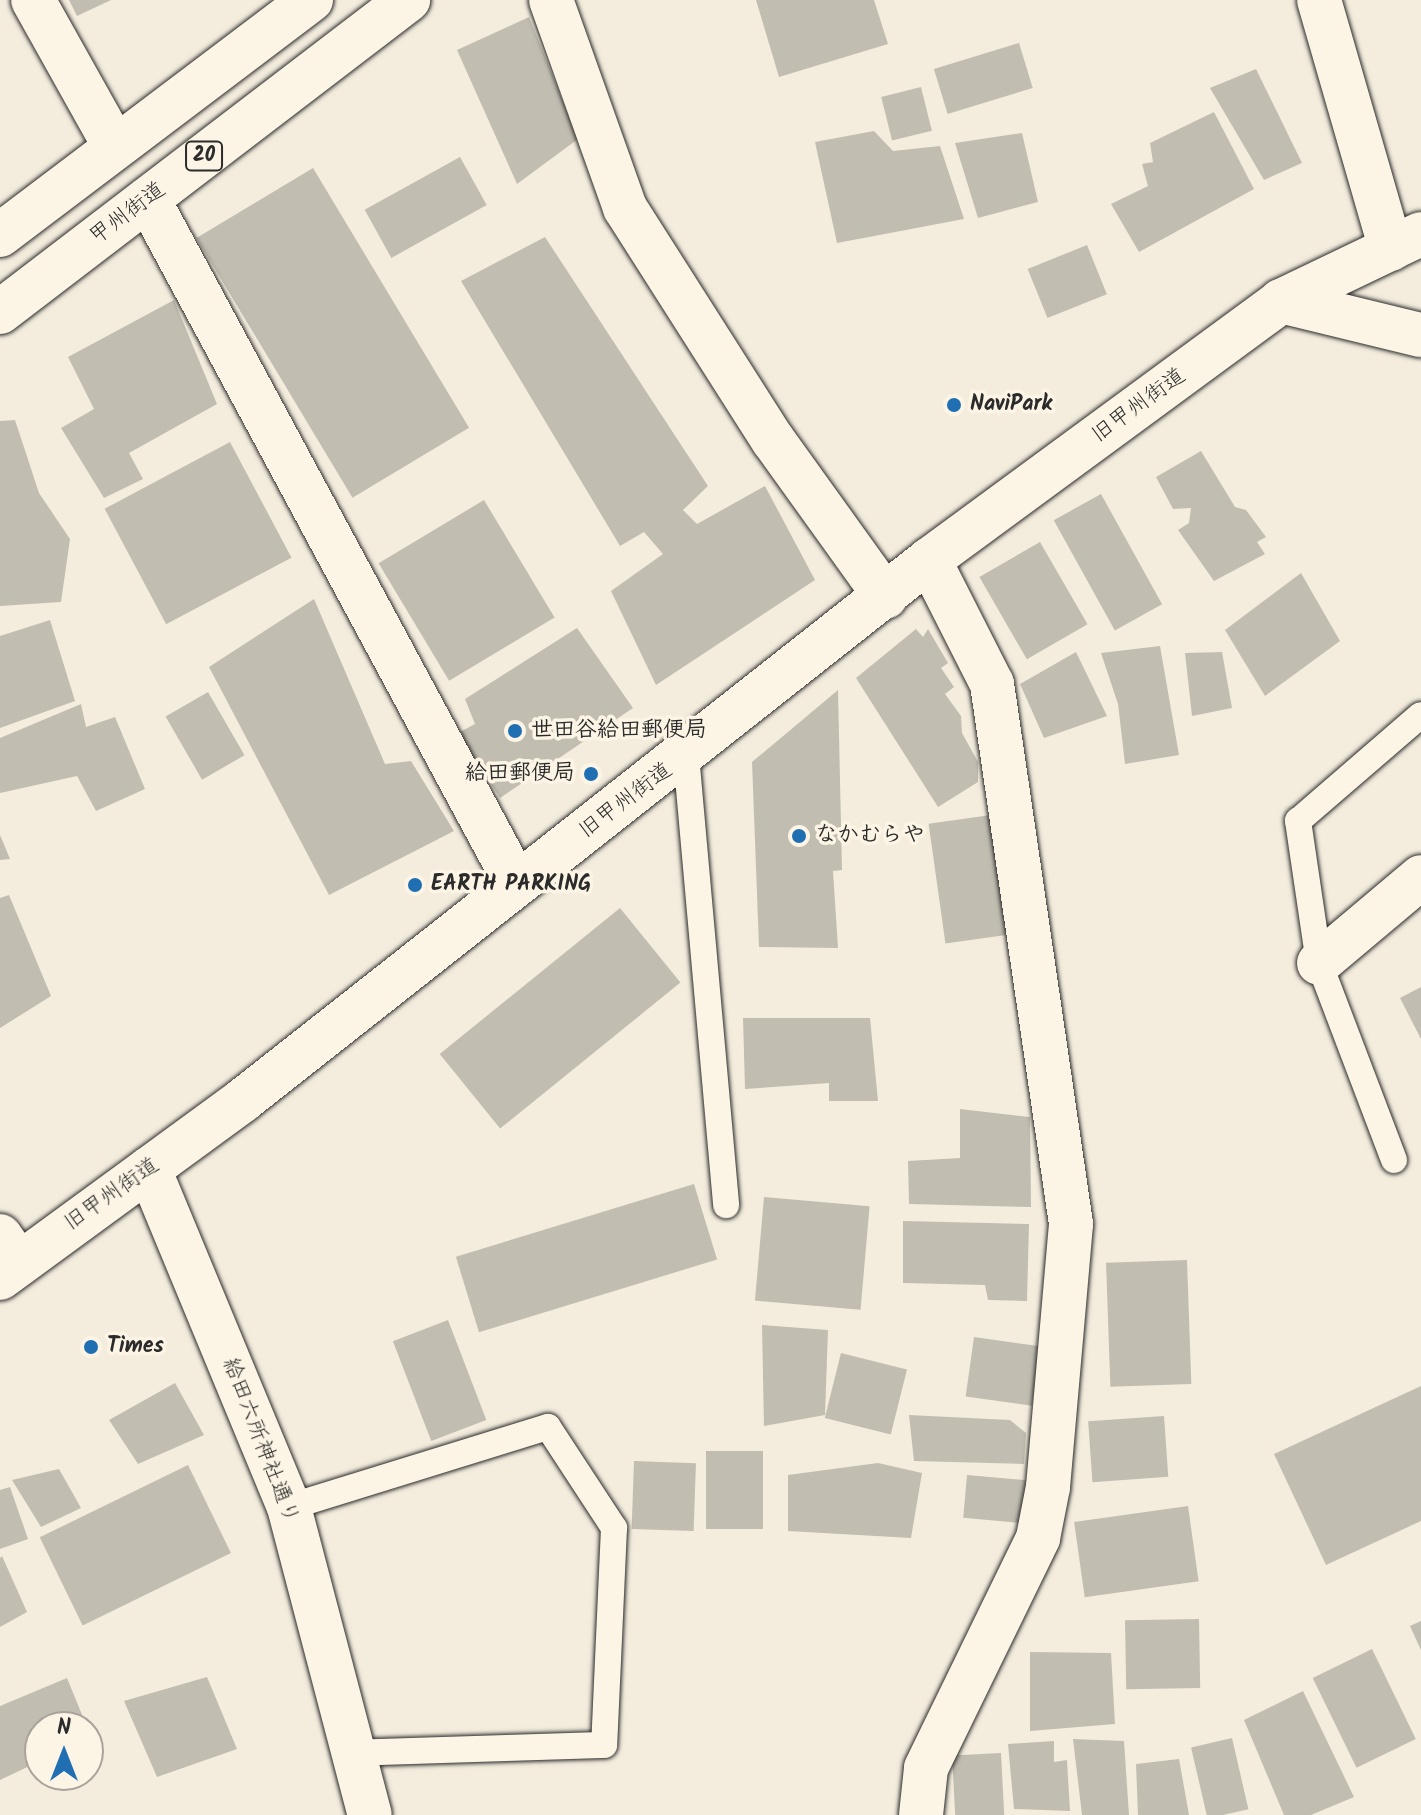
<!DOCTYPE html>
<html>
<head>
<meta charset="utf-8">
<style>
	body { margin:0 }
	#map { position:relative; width:1421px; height:1815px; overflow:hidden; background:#f4edde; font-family:Kalam,"Klee One",sans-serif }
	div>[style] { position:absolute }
	.building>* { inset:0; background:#c2bdb1; transform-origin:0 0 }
	.roads { filter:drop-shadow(0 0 2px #2b2b2b) drop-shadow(0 0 2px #2b2b2b) }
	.lane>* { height:26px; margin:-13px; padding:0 13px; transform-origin:13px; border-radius:13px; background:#fcf5e5 }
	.street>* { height:44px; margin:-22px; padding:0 22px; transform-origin:22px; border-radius:22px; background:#fcf5e5 }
	.secondary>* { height:44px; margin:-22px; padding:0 22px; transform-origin:22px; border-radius:22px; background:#fcf5e5 }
	.highway>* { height:44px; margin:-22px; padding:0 22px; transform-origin:22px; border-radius:22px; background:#fcf5e5 }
	.dots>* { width:22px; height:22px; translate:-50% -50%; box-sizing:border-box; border:4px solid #fcf5e5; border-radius:50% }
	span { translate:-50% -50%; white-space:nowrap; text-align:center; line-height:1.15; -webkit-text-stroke:7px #fcf5e5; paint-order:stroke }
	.shield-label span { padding:2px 6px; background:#fcf5e5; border:2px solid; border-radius:6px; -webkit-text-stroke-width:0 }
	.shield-label { font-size:20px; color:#2b2b2b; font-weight:700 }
	.street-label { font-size:22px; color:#2b2b2b }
	.poi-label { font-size:22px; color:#2b2b2b; font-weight:700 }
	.left { translate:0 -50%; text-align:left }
	.right { translate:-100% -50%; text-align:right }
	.north { position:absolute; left:24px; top:1711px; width:80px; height:80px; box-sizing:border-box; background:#fcf5e5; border:2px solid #a8a49b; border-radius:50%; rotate:0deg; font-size:22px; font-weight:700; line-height:32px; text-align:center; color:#2b2b2b }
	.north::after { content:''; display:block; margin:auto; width:28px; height:36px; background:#1f6fb2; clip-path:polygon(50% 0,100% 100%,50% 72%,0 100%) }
</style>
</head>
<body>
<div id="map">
	<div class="building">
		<div style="clip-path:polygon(69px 0,111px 0,77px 16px)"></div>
		<div style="clip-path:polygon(756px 0,874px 0,888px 44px,779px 77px)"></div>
		<div style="clip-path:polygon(529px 17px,578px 139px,517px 184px,457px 50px)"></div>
		<div style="left:1019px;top:43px;width:47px;height:89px;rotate:73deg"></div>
		<div style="clip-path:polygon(1256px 69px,1302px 163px,1264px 180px,1210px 88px)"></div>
		<div style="left:921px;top:87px;width:45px;height:41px;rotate:76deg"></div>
		<div style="clip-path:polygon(1214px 112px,1254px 189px,1139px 252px,1111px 204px,1148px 186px,1142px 164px,1153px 162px,1150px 143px)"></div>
		<div style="clip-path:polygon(874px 131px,893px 151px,940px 146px,964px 219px,837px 243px,815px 142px)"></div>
		<div style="clip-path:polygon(1022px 133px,1038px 202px,978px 218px,955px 143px)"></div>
		<div style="left:460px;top:157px;width:55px;height:109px;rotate:61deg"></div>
		<div style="left:313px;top:168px;width:303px;height:136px;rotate:59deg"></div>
		<div style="clip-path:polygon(545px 237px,708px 486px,683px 510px,697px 524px,765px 486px,815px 580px,656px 685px,611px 591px,663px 554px,644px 532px,620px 546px,461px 281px)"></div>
		<div style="left:1087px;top:245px;width:53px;height:64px;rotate:68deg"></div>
		<div style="clip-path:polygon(174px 300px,217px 404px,129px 453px,143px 479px,104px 498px,61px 428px,94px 409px,68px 357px)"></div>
		<div style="clip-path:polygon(15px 420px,39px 493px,70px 539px,61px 602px,0 606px,0 421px)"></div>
		<div style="left:230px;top:442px;width:131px;height:142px;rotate:62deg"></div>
		<div style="clip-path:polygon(1201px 451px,1235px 507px,1246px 510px,1266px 537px,1257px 542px,1265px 554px,1214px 581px,1178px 530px,1189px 523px,1191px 508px,1173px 509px,1156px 477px)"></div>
		<div style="left:1101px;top:494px;width:126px;height:54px;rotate:61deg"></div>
		<div style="left:484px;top:500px;width:137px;height:123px;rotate:59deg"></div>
		<div style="left:1040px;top:542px;width:95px;height:70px;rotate:60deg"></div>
		<div style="clip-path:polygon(1301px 573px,1340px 641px,1265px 696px,1225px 630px)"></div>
		<div style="clip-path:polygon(314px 599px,385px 764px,411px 761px,454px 831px,329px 895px,209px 667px)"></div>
		<div style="clip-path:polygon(50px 620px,75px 701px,0 728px,0 636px)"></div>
		<div style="clip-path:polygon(577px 628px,633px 708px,500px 798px,458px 733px,475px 724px,465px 699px)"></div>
		<div style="clip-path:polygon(916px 629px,923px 637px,928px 629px,948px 663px,941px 668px,954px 687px,945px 694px,961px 716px,962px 733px,978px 762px,978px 782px,938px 807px,856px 678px)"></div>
		<div style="clip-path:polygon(1160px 646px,1179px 755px,1125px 764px,1118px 704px,1101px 653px)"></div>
		<div style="clip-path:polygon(1076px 652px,1107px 716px,1044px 738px,1020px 684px)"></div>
		<div style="clip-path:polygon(1222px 652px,1232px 708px,1192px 716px,1185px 653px)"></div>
		<div style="clip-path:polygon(838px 690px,842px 870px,833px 871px,838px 948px,759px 947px,752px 762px)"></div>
		<div style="left:208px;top:692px;width:73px;height:49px;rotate:60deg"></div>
		<div style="clip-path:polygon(81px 704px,86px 727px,115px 717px,145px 789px,96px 811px,77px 776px,0 793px,0 738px)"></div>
		<div style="left:991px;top:815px;width:121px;height:63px;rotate:82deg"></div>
		<div style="clip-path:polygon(0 835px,10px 859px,0 860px)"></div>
		<div style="clip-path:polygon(9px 895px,51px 996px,0 1028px,0 898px)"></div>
		<div style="left:620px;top:908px;width:96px;height:232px;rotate:51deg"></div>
		<div style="clip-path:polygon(1421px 987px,1421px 1039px,1400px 998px)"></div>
		<div style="clip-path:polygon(743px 1018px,870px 1018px,878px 1101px,829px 1101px,829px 1083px,745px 1089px)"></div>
		<div style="clip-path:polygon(960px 1109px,1030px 1117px,1031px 1207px,909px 1204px,908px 1161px,960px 1158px)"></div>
		<div style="left:694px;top:1184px;width:79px;height:249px;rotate:73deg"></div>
		<div style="left:764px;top:1197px;width:106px;height:104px;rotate:5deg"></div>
		<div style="clip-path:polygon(903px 1221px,1029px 1224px,1027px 1301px,988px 1300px,985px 1285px,903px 1283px)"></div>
		<div style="left:1187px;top:1260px;width:124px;height:81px;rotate:88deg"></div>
		<div style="left:448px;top:1320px;width:107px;height:59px;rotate:69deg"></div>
		<div style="clip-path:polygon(762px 1325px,828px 1330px,825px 1415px,764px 1426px)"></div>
		<div style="left:974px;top:1337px;width:67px;height:60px;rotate:8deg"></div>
		<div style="left:841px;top:1353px;width:68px;height:67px;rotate:14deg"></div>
		<div style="clip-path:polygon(175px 1383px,204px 1435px,138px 1464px,109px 1420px)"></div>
		<div style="clip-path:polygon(1421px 1386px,1421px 1521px,1326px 1565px,1274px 1454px)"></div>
		<div style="clip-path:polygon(909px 1415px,1010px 1420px,1026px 1433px,1024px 1464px,914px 1461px)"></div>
		<div style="left:1164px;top:1416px;width:61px;height:76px;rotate:86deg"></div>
		<div style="left:706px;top:1451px;width:57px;height:78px"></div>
		<div style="left:634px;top:1461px;width:62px;height:68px;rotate:2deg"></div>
		<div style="clip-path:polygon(878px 1463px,922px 1473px,911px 1538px,788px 1531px,788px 1475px)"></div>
		<div style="left:188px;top:1465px;width:98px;height:165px;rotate:64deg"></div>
		<div style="clip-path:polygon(59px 1469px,81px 1508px,41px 1527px,12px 1480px)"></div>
		<div style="left:967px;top:1475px;width:59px;height:43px;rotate:5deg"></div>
		<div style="clip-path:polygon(10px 1487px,28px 1539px,0 1549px,0 1490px)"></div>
		<div style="left:1188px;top:1506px;width:76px;height:115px;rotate:82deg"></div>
		<div style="clip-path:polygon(2px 1556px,27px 1612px,0 1627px,0 1558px)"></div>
		<div style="left:1199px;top:1619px;width:69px;height:74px;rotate:89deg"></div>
		<div style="clip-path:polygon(1421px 1621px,1421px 1650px,1410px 1626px)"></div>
		<div style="left:1372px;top:1649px;width:100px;height:66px;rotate:64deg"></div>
		<div style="clip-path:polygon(1030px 1652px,1111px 1653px,1115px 1724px,1030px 1731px)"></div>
		<div style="clip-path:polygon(207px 1677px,237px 1749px,157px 1777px,124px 1701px)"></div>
		<div style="clip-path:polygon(67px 1678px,87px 1727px,40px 1727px,40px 1761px,0 1780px,0 1706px)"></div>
		<div style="clip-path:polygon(1303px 1691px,1354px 1797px,1311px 1815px,1284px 1815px,1244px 1720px)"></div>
		<div style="left:1232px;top:1738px;width:73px;height:42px;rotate:77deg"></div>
		<div style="clip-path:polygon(1073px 1739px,1124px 1741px,1129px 1815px,1082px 1815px)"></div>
		<div style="clip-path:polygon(1054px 1741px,1054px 1762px,1067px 1760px,1070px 1811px,1014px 1809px,1008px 1744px)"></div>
		<div style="left:1001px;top:1753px;width:62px;height:49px;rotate:87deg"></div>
		<div style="clip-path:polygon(1179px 1759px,1189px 1815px,1138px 1815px,1136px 1764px)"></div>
	</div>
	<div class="roads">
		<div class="lane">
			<div style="left:686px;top:755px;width:452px;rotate:84.9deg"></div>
			<div style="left:1394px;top:1160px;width:211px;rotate:-110.8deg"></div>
			<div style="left:1319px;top:963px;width:144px;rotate:-98.4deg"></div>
			<div style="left:1298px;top:821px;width:162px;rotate:-40.8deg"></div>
			<div style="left:289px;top:1507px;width:271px;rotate:-17.2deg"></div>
			<div style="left:548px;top:1427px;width:121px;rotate:56.8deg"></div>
			<div style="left:614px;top:1528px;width:217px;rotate:92.6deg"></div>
			<div style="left:604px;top:1745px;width:251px;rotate:178.2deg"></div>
		</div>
		<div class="street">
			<div style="left:33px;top:0;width:168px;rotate:60.8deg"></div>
			<div style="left:551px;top:0;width:221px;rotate:70.4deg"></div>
			<div style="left:625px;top:208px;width:275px;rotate:57.5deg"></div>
			<div style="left:773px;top:440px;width:193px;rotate:54.3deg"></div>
			<div style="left:1319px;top:0;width:259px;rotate:73.9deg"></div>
			<div style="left:148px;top:199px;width:777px;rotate:61.72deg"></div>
			<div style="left:1281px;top:301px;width:144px;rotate:13.7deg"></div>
			<div style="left:1319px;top:963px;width:133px;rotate:-40.1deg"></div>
			<div style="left:0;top:1236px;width:33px;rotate:55deg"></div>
			<div style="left:921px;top:1815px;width:47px;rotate:-83.9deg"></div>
			<div style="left:926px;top:1768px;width:256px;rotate:-64deg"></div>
			<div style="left:1038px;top:1538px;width:52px;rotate:-78.9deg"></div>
			<div style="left:1048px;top:1487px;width:264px;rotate:-85deg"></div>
			<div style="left:1071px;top:1224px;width:546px;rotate:-98.32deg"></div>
			<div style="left:992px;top:684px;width:139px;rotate:-116.9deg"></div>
		</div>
		<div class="secondary">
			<div style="left:149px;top:1169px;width:366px;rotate:67.5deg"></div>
			<div style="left:289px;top:1507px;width:318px;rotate:75.3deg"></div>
			<div style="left:0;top:1278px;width:301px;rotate:-36.2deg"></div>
			<div style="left:243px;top:1100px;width:873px;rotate:-38.21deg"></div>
			<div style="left:929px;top:560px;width:437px;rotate:-36.3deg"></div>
			<div style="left:1281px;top:301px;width:155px;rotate:-25.6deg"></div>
		</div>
		<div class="highway">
			<div style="left:0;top:235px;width:390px;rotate:-37.1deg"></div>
			<div style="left:0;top:312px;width:514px;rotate:-37.41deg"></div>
		</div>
	</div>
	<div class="dots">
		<div style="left:954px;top:405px;background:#1f6fb2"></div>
		<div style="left:515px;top:731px;background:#1f6fb2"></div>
		<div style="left:591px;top:774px;background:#1f6fb2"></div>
		<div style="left:799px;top:836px;background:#1f6fb2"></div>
		<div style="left:415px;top:885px;background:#1f6fb2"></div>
		<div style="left:91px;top:1347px;background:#1f6fb2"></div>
	</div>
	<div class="shield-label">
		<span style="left:204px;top:156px">20</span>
	</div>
	<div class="street-label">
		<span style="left:128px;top:214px;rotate:-37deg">甲州街道</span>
		<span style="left:1139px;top:406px;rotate:-36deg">旧甲州街道</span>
		<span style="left:626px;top:801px;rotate:-37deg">旧甲州街道</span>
		<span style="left:112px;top:1195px;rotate:-35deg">旧甲州街道</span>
		<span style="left:260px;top:1441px;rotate:69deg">給田六所神社通り</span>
	</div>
	<div class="poi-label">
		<span class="left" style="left:970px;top:405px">NaviPark</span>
		<span class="left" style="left:531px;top:731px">世田谷給田郵便局</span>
		<span class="right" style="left:575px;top:774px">給田郵便局</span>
		<span class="left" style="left:815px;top:836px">なかむらや</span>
		<span class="left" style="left:431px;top:885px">EARTH PARKING</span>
		<span class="left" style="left:107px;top:1347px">Times</span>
	</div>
	<div class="north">N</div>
</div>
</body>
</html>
